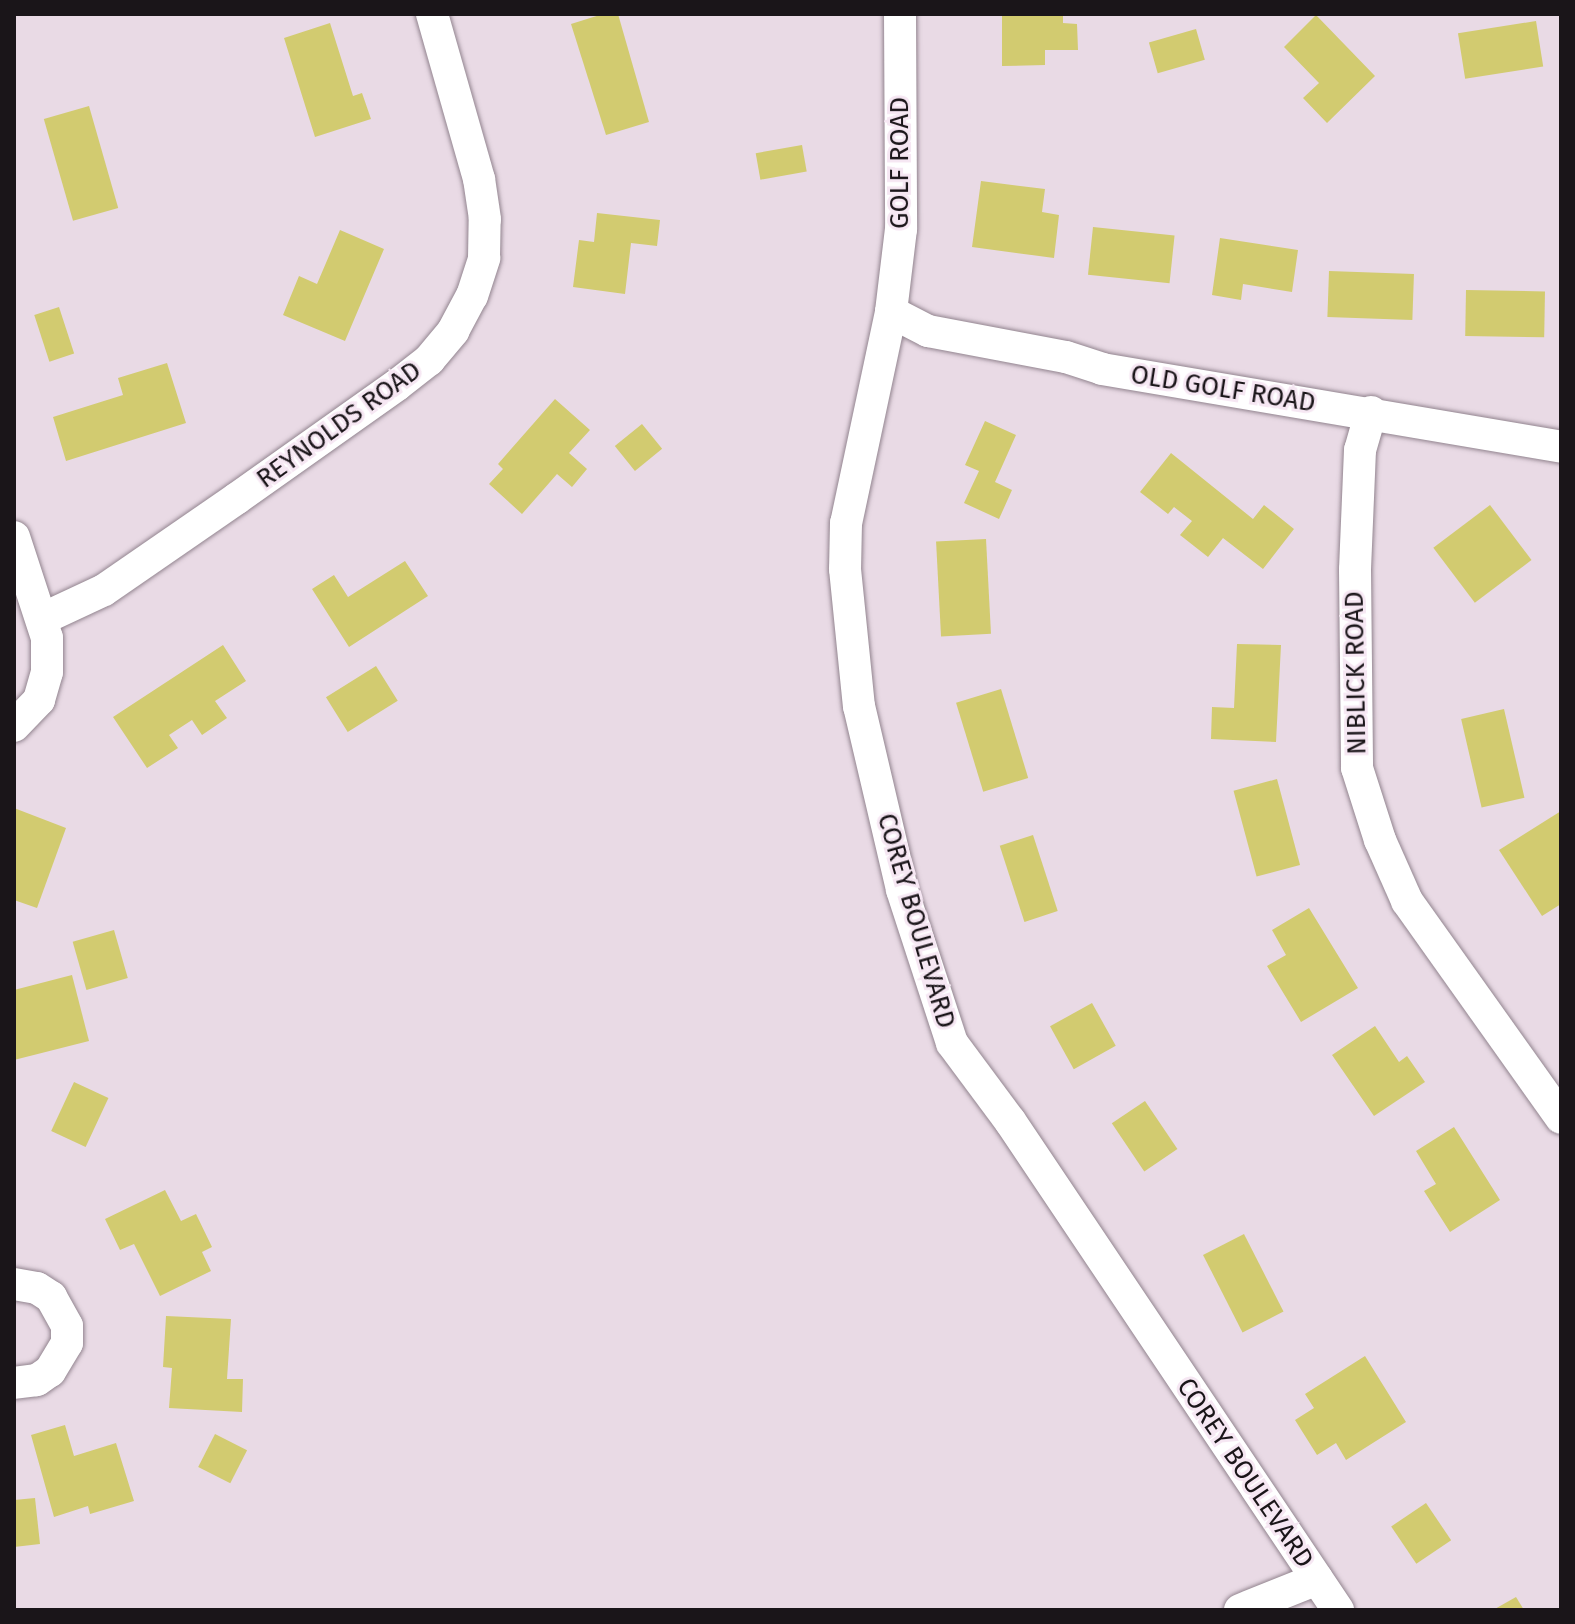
<!DOCTYPE html>
<html>
<head>
<meta charset="utf-8">
<style>
	body { margin:0 }
	#map { position:relative; width:1575px; height:1624px; overflow:hidden; background:#e9dae5; font-family:"Fira Sans",sans-serif }
	div>[style] { position:absolute }
	.building>* { inset:0; background:#d2cb70; transform-origin:0 0 }
	.roads { filter:drop-shadow(0 0 2px #92848f) drop-shadow(0 0 2px #92848f) }
	.minor>* { height:32px; margin:-16px; padding:0 16px; transform-origin:16px; border-radius:16px; background:#fff }
	span { translate:-50% -50%; white-space:nowrap; text-align:center; line-height:1.15; -webkit-text-stroke:6px #f6e7f3; paint-order:stroke }
	.street-label { font-size:26px; color:#1a1519 }
	.frame { position:absolute; inset:0; border:16px solid #1a1519; pointer-events:none }
</style>
</head>
<body>
<div id="map">
	<div class="building">
		<div style="clip-path:polygon(603px 14px,618px 14px,649px 122px,606px 135px,571px 24px)"></div>
		<div style="clip-path:polygon(1002px 14px,1063px 14px,1063px 23px,1077px 24px,1078px 50px,1045px 50px,1045px 65px,1002px 66px)"></div>
		<div style="clip-path:polygon(1316px 15px,1375px 76px,1327px 123px,1303px 98px,1319px 83px,1284px 47px)"></div>
		<div style="left:1536px;top:21px;width:46px;height:79px;rotate:81deg"></div>
		<div style="clip-path:polygon(330px 23px,353px 96px,362px 93px,371px 119px,315px 137px,284px 38px)"></div>
		<div style="left:1196px;top:29px;width:32px;height:49px;rotate:74deg"></div>
		<div style="left:89px;top:106px;width:106px;height:47px;rotate:74deg"></div>
		<div style="left:802px;top:145px;width:27px;height:47px;rotate:80deg"></div>
		<div style="clip-path:polygon(981px 181px,1045px 189px,1042px 212px,1059px 215px,1054px 258px,972px 247px)"></div>
		<div style="clip-path:polygon(597px 213px,660px 220px,657px 246px,631px 243px,625px 294px,573px 287px,579px 240px,594px 242px)"></div>
		<div style="left:1093px;top:227px;width:82px;height:48px;rotate:6deg"></div>
		<div style="clip-path:polygon(340px 230px,384px 249px,345px 341px,283px 315px,299px 276px,317px 284px)"></div>
		<div style="clip-path:polygon(1220px 238px,1298px 250px,1292px 292px,1243px 284px,1241px 300px,1212px 295px)"></div>
		<div style="left:1329px;top:271px;width:85px;height:46px;rotate:2deg"></div>
		<div style="left:1466px;top:290px;width:79px;height:46px;rotate:1deg"></div>
		<div style="left:59px;top:307px;width:49px;height:26px;rotate:72deg"></div>
		<div style="clip-path:polygon(167px 363px,186px 423px,66px 461px,53px 417px,123px 395px,118px 378px)"></div>
		<div style="clip-path:polygon(555px 399px,590px 430px,569px 453px,587px 469px,572px 487px,557px 474px,522px 514px,489px 484px,503px 469px,498px 464px)"></div>
		<div style="clip-path:polygon(985px 421px,1016px 435px,995px 482px,1012px 490px,999px 519px,964px 503px,979px 471px,965px 465px)"></div>
		<div style="left:642px;top:424px;width:32px;height:35px;rotate:51deg"></div>
		<div style="clip-path:polygon(1171px 453px,1253px 519px,1264px 505px,1294px 529px,1263px 569px,1223px 538px,1208px 557px,1180px 535px,1192px 521px,1174px 507px,1168px 514px,1140px 492px)"></div>
		<div style="left:1490px;top:505px;width:69px;height:71px;rotate:53deg"></div>
		<div style="left:986px;top:539px;width:95px;height:50px;rotate:87deg"></div>
		<div style="clip-path:polygon(405px 561px,428px 596px,349px 647px,312px 589px,334px 575px,348px 597px)"></div>
		<div style="clip-path:polygon(1237px 644px,1281px 645px,1276px 742px,1211px 739px,1212px 707px,1234px 708px)"></div>
		<div style="clip-path:polygon(223px 645px,246px 681px,215px 701px,227px 718px,202px 735px,192px 720px,169px 735px,178px 748px,147px 768px,113px 717px)"></div>
		<div style="left:376px;top:666px;width:41px;height:59px;rotate:58deg"></div>
		<div style="left:1001px;top:689px;width:93px;height:47px;rotate:73deg"></div>
		<div style="left:1504px;top:709px;width:91px;height:44px;rotate:77deg"></div>
		<div style="left:1277px;top:779px;width:89px;height:45px;rotate:75deg"></div>
		<div style="clip-path:polygon(14px 808px,66px 828px,37px 908px,14px 900px)"></div>
		<div style="clip-path:polygon(1561px 811px,1561px 904px,1542px 916px,1499px 850px)"></div>
		<div style="left:1033px;top:835px;width:80px;height:35px;rotate:72deg"></div>
		<div style="clip-path:polygon(1309px 908px,1358px 988px,1301px 1022px,1267px 966px,1286px 955px,1272px 930px)"></div>
		<div style="left:114px;top:930px;width:50px;height:43px;rotate:74deg"></div>
		<div style="clip-path:polygon(72px 975px,89px 1041px,14px 1060px,14px 990px)"></div>
		<div style="left:1092px;top:1003px;width:49px;height:48px;rotate:61deg"></div>
		<div style="clip-path:polygon(1375px 1026px,1399px 1062px,1407px 1056px,1425px 1082px,1374px 1116px,1332px 1055px)"></div>
		<div style="left:74px;top:1082px;width:38px;height:54px;rotate:25deg"></div>
		<div style="left:1145px;top:1101px;width:58px;height:40px;rotate:56deg"></div>
		<div style="clip-path:polygon(1454px 1127px,1500px 1200px,1450px 1232px,1424px 1191px,1436px 1184px,1416px 1151px)"></div>
		<div style="clip-path:polygon(165px 1190px,181px 1221px,196px 1214px,212px 1247px,202px 1252px,211px 1271px,160px 1296px,134px 1244px,120px 1250px,105px 1219px)"></div>
		<div style="left:1244px;top:1234px;width:87px;height:46px;rotate:63deg"></div>
		<div style="clip-path:polygon(166px 1316px,231px 1319px,227px 1379px,243px 1379px,242px 1412px,169px 1408px,172px 1368px,163px 1367px)"></div>
		<div style="clip-path:polygon(1365px 1356px,1406px 1422px,1346px 1460px,1336px 1443px,1317px 1455px,1295px 1420px,1314px 1408px,1305px 1394px)"></div>
		<div style="clip-path:polygon(65px 1425px,74px 1456px,116px 1443px,134px 1501px,90px 1514px,88px 1506px,54px 1517px,31px 1435px)"></div>
		<div style="left:215px;top:1434px;width:36px;height:37px;rotate:27deg"></div>
		<div style="clip-path:polygon(35px 1498px,40px 1544px,14px 1547px,14px 1500px)"></div>
		<div style="left:1426px;top:1503px;width:45px;height:42px;rotate:56deg"></div>
		<div style="clip-path:polygon(1516px 1597px,1524px 1610px,1493px 1610px)"></div>
	</div>
	<div class="roads">
		<div class="minor">
			<div style="left:900px;top:14px;width:215px;rotate:89.7deg"></div>
			<div style="left:901px;top:229px;width:84px;rotate:96.9deg"></div>
			<div style="left:891px;top:312px;width:216px;rotate:102deg"></div>
			<div style="left:846px;top:523px;width:46px;rotate:91.2deg"></div>
			<div style="left:845px;top:569px;width:138px;rotate:84.2deg"></div>
			<div style="left:859px;top:706px;width:189px;rotate:76.8deg"></div>
			<div style="left:902px;top:890px;width:161px;rotate:71.9deg"></div>
			<div style="left:952px;top:1043px;width:97px;rotate:53.4deg"></div>
			<div style="left:1010px;top:1121px;width:589px;rotate:56.15deg"></div>
			<div style="left:891px;top:312px;width:42px;rotate:27.2deg"></div>
			<div style="left:928px;top:331px;width:140px;rotate:10.7deg"></div>
			<div style="left:1066px;top:357px;width:38px;rotate:18deg"></div>
			<div style="left:1102px;top:369px;width:466px;rotate:9.6deg"></div>
			<div style="left:1371px;top:412px;width:40px;rotate:106deg"></div>
			<div style="left:1360px;top:450px;width:120px;rotate:92.4deg"></div>
			<div style="left:1355px;top:570px;width:198px;rotate:89.4deg"></div>
			<div style="left:1357px;top:768px;width:76px;rotate:72.3deg"></div>
			<div style="left:1380px;top:840px;width:67px;rotate:66.1deg"></div>
			<div style="left:1407px;top:901px;width:266px;rotate:54.6deg"></div>
			<div style="left:14px;top:537px;width:106px;rotate:71.9deg"></div>
			<div style="left:47px;top:638px;width:34px;rotate:90deg"></div>
			<div style="left:47px;top:672px;width:29px;rotate:106deg"></div>
			<div style="left:39px;top:700px;width:36px;rotate:134deg"></div>
			<div style="left:42px;top:619px;width:68px;rotate:-25.1deg"></div>
			<div style="left:104px;top:590px;width:160px;rotate:-34.6deg"></div>
			<div style="left:236px;top:499px;width:197px;rotate:-35.3deg"></div>
			<div style="left:397px;top:385px;width:41px;rotate:-38deg"></div>
			<div style="left:429px;top:360px;width:38px;rotate:-50deg"></div>
			<div style="left:453px;top:331px;width:40px;rotate:-62deg"></div>
			<div style="left:472px;top:296px;width:40px;rotate:-72deg"></div>
			<div style="left:484px;top:258px;width:39px;rotate:-89deg"></div>
			<div style="left:485px;top:219px;width:40px;rotate:-98.5deg"></div>
			<div style="left:479px;top:179px;width:172px;rotate:-105.9deg"></div>
			<div style="left:14px;top:1284px;width:23px;rotate:10deg"></div>
			<div style="left:37px;top:1288px;width:17px;rotate:33deg"></div>
			<div style="left:51px;top:1297px;width:33px;rotate:61deg"></div>
			<div style="left:67px;top:1326px;width:17px;rotate:90deg"></div>
			<div style="left:67px;top:1343px;width:33px;rotate:121deg"></div>
			<div style="left:50px;top:1371px;width:16px;rotate:145deg"></div>
			<div style="left:37px;top:1380px;width:23px;rotate:173deg"></div>
			<div style="left:1240px;top:1610px;width:83px;rotate:-21.9deg"></div>
		</div>
	</div>
	<div class="street-label">
		<span style="left:900px;top:163px;rotate:-90deg">GOLF ROAD</span>
		<span style="left:1223px;top:389px;rotate:9deg">OLD GOLF ROAD</span>
		<span style="left:339px;top:425px;rotate:-36deg">REYNOLDS ROAD</span>
		<span style="left:1356px;top:673px;rotate:-91deg">NIBLICK ROAD</span>
		<span style="left:916px;top:921px;rotate:74deg">COREY BOULEVARD</span>
		<span style="left:1245px;top:1473px;rotate:56deg">COREY BOULEVARD</span>
	</div>
	<div class="frame"></div>
</div>
</body>
</html>
